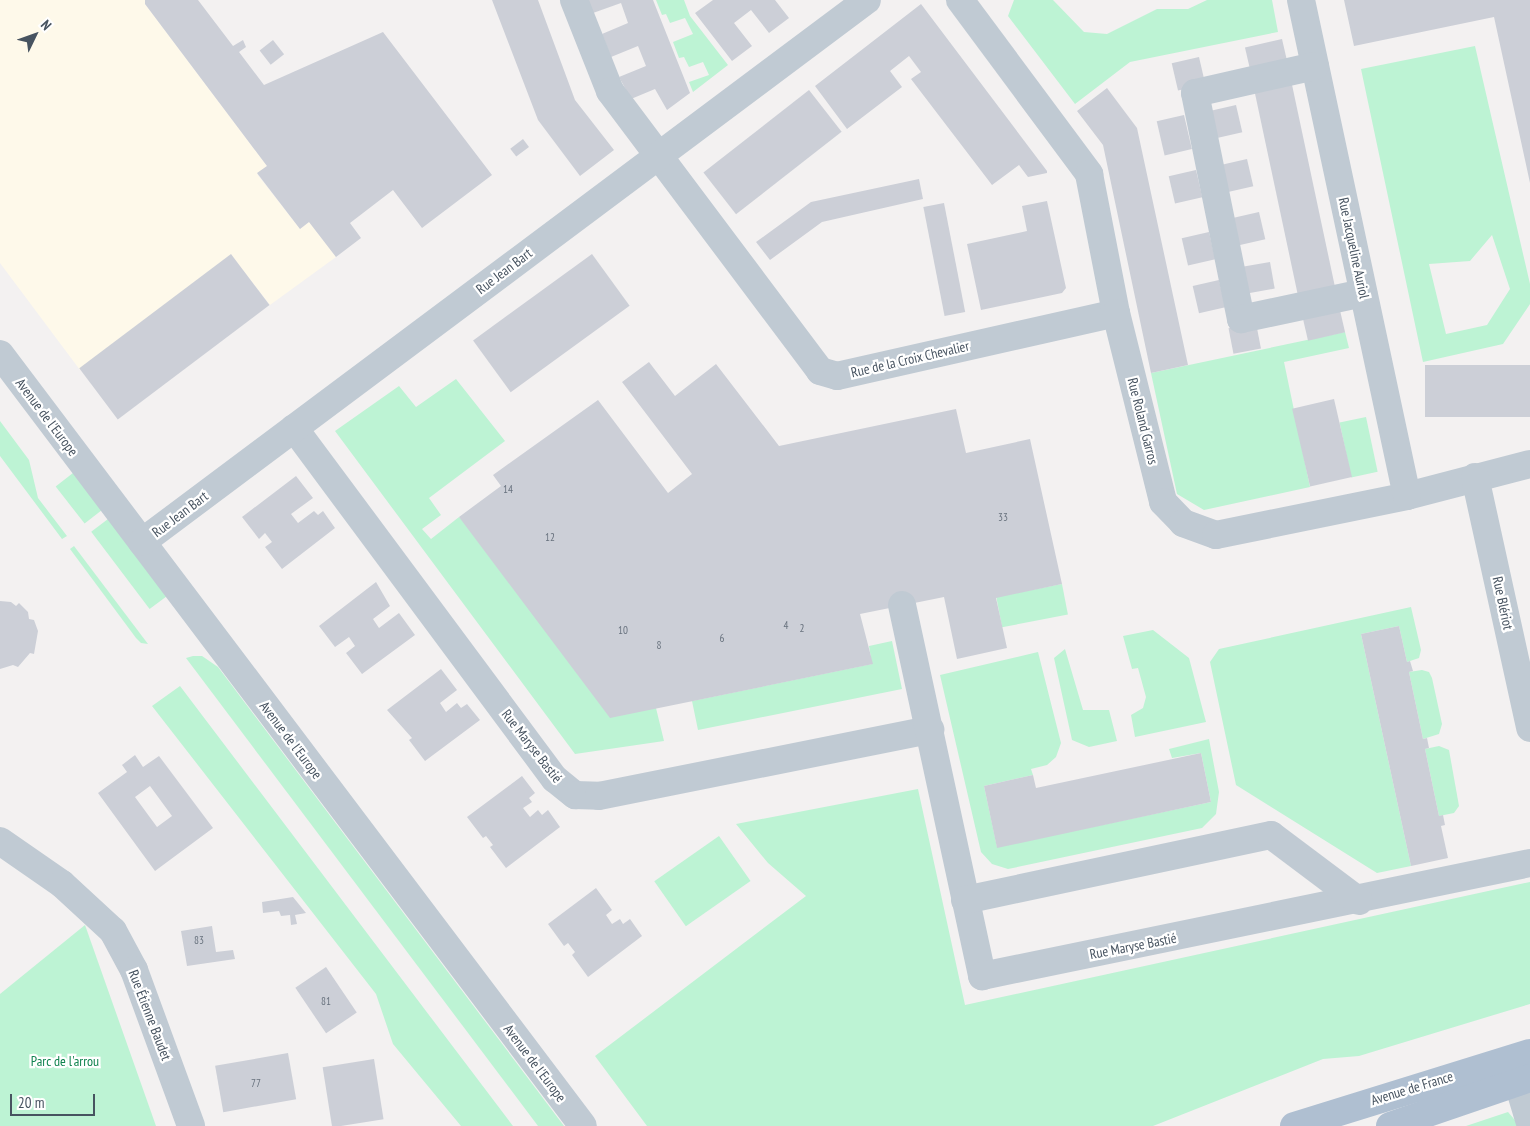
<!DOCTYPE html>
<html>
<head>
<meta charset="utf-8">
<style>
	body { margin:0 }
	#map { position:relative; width:1530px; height:1126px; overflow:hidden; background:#f3f1f1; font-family:"PT Sans Narrow",sans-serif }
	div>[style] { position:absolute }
	.commercial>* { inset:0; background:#fef9ea }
	.green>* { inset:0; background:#bdf3d4; transform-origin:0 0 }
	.building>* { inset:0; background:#cccfd7; transform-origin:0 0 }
	.minor>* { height:28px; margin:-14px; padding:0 14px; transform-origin:14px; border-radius:14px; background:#c0cad3 }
	.major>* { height:28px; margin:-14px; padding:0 14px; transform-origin:14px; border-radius:14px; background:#afbfd1 }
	span { translate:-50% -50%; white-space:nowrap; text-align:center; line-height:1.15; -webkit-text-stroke:4.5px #fff; paint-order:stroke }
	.number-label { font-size:11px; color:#68727e }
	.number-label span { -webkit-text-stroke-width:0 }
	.street-label { font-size:14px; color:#475360 }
	.park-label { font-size:14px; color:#10834f }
	.north { position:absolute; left:10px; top:10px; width:50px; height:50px; -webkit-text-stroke:4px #fff; paint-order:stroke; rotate:48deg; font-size:14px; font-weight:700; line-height:20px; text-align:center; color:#475360 }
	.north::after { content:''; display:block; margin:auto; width:18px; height:22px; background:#475360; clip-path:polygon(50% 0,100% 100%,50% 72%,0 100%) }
	.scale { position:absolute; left:10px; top:1094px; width:85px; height:22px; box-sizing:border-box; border:2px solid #475360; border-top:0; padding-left:6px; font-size:15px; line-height:18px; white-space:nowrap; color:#475360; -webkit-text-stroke:4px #fff; paint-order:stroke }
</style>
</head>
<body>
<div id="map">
	<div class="commercial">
		<div style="clip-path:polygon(0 0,145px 0,145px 4px,267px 166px,257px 174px,300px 229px,309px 222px,336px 257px,270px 305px,231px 255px,80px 370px,0 263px)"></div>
	</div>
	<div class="green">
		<div style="clip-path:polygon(656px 0,684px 0,690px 16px,728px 65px,693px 92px,689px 82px,709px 75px,703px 62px,689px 67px,684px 57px,679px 58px,673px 42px,693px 34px,685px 18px,670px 23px,666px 14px,662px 15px)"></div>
		<div style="clip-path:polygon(1014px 0,1053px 0,1084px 32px,1107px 34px,1157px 9px,1188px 9px,1207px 0,1272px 0,1278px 32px,1130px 62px,1075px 104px,1008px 16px)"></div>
		<div style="clip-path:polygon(evenodd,1475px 46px,1530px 284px,1530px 304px,1503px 344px,1423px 362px,1361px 69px,1475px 46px,1492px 235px,1510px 289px,1487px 325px,1446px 334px,1429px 264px,1470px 261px,1492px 235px)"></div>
		<div style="clip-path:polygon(1345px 332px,1349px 348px,1284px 362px,1310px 487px,1204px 510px,1177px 494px,1151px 373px)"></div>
		<div style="clip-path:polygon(456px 379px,505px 441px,429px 498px,441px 515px,422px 529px,431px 539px,459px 517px,656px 708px,664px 741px,575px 754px,335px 431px,399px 386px,416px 407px)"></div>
		<div style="left:1366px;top:417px;width:56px;height:27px;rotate:78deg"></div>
		<div style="clip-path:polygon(0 421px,29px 460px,38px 498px,67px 536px,62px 539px,0 456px)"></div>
		<div style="left:73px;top:473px;width:47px;height:22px;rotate:52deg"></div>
		<div style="left:108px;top:519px;width:97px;height:21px;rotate:53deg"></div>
		<div style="clip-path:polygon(74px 546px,148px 644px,141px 643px,136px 638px,70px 549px)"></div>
		<div style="left:1062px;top:584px;width:31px;height:67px;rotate:79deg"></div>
		<div style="clip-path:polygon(1411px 607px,1421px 650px,1419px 658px,1407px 662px,1399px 626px,1361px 634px,1411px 866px,1377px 873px,1236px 785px,1210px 662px,1219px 649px)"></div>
		<div style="clip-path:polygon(1153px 630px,1189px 658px,1206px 722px,1135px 737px,1131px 715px,1143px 708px,1146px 697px,1138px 668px,1132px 669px,1123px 636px)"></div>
		<div style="clip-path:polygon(892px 641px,902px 689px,698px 730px,692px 701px,872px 664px,869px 646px)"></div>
		<div style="clip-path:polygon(1065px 649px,1083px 710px,1109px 710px,1117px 741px,1089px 747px,1072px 740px,1054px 658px)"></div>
		<div style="clip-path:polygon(1038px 652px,1061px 743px,1056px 757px,1047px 765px,1031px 769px,1033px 775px,984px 786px,997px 847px,1211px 802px,1201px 753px,1172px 758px,1169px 749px,1209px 739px,1219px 792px,1216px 814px,1202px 828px,1008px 869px,992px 864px,981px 852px,940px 675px)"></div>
		<div style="clip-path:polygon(193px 656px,202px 656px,218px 667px,564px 1126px,538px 1126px,186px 658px)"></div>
		<div style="clip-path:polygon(1422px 670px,1429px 672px,1432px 678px,1442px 724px,1439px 734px,1423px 739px,1409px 672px)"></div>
		<div style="clip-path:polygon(180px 686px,513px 1126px,461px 1126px,393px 1044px,376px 994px,152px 706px)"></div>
		<div style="clip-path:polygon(1439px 746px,1449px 750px,1459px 806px,1454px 813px,1439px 816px,1425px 749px)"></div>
		<div style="clip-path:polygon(918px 789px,965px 1005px,1530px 882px,1530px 1004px,1359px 1056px,1323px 1059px,1153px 1126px,647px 1126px,595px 1056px,806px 896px,768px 863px,736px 824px)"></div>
		<div style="left:719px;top:836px;width:55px;height:79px;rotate:55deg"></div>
		<div style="clip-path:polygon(85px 925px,156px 1126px,0 1126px,0 994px)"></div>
		<div style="clip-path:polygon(1508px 1112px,1520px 1126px,1466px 1126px)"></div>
	</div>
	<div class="building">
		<div style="clip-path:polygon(145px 0,198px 0,233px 46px,243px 40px,246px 47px,239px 52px,264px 85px,383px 32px,492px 175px,422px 228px,393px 190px,350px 223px,361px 238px,336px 257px,309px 222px,300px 229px,257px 173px,267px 166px,145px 4px)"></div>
		<div style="clip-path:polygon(492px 0,538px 0,575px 100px,614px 150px,580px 176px,538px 120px)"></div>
		<div style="clip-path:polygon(588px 0,653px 0,690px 93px,667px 110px,655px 89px,631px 99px,619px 77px,646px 66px,638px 46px,611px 57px,602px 34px,628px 23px,621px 3px,593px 13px)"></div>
		<div style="clip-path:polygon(713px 0,775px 0,789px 18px,769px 33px,751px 10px,734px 23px,752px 46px,732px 61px,695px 13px)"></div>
		<div style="clip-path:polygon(1344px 0,1530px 0,1530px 183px,1494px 17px,1354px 46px)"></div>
		<div style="clip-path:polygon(921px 4px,1047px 171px,1047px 173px,1028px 177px,1019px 165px,992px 185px,911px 79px,921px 72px,909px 56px,890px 71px,902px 87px,847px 129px,815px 86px)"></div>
		<div style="left:1282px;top:39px;width:27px;height:38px;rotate:77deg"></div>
		<div style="left:273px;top:40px;width:18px;height:17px;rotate:52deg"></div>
		<div style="left:1199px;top:57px;width:28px;height:28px;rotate:77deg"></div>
		<div style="left:1291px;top:80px;width:217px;height:38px;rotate:78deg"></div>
		<div style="clip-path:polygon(1107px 88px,1137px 128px,1188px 365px,1151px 373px,1103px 145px,1077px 111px)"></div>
		<div style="left:809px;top:90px;width:53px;height:134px;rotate:52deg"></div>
		<div style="left:1236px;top:105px;width:28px;height:27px;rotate:77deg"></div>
		<div style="left:1184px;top:115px;width:35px;height:28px;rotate:77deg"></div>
		<div style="left:523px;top:139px;width:10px;height:16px;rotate:53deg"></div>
		<div style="left:1247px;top:159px;width:28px;height:27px;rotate:77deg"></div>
		<div style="left:1196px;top:170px;width:28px;height:28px;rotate:77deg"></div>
		<div style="clip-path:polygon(919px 179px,923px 199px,822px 222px,770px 260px,756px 242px,811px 202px)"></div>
		<div style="clip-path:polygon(1047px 201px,1066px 288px,1062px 293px,981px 310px,967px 244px,1027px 231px,1022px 206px)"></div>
		<div style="left:944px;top:203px;width:111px;height:21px;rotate:79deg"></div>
		<div style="left:1259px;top:212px;width:28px;height:27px;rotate:77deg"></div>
		<div style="left:1209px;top:232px;width:28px;height:28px;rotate:77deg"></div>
		<div style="left:231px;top:254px;width:64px;height:190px;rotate:53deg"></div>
		<div style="left:592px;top:254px;width:64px;height:147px;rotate:54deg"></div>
		<div style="left:1270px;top:262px;width:27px;height:28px;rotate:80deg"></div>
		<div style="left:1219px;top:280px;width:28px;height:27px;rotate:77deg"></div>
		<div style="left:1339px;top:306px;width:27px;height:38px;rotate:77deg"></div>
		<div style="left:1256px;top:323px;width:26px;height:28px;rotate:79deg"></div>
		<div style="clip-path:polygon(649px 362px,675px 396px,716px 364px,779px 446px,956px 409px,966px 453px,1030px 439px,1062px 584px,996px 598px,1007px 648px,957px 659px,944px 597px,860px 614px,873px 664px,610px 718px,459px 517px,501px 486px,493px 475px,598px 400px,668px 493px,692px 474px,622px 382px)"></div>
		<div style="left:1530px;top:365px;width:52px;height:105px;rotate:90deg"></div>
		<div style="left:1334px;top:399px;width:80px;height:43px;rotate:77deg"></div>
		<div style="clip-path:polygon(296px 476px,313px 498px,291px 514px,298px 523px,314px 511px,318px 515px,323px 511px,335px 528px,282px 569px,265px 547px,272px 542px,265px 533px,259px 539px,242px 517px)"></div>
		<div style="clip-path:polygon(376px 582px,390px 606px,373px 619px,379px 628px,399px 613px,415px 635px,362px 674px,346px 653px,355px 646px,349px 637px,335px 647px,319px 626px)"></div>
		<div style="clip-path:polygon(0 601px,11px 602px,16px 606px,19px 603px,28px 612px,29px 619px,34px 620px,38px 631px,34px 654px,30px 653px,18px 667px,13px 665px,0 669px)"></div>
		<div style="clip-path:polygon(1399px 626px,1407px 662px,1410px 661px,1413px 671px,1409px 672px,1423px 739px,1427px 738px,1429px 748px,1425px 749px,1439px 816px,1443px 815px,1445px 825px,1441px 826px,1448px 858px,1411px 866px,1361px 634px)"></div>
		<div style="clip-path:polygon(441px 669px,457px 690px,440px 703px,446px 712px,457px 703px,461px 708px,467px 704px,480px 720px,425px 761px,409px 740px,412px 738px,387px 710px)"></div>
		<div style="clip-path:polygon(1201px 753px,1211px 802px,997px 848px,984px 786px,1033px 775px,1036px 788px)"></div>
		<div style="clip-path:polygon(evenodd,135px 755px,143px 767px,159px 756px,213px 828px,155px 871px,98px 793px,127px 772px,122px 765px,135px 755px,150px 786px,172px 816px,157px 827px,135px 797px,150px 786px)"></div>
		<div style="clip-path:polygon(522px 776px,535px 793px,529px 798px,532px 802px,523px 808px,530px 817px,538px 810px,542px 815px,548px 810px,560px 827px,506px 868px,490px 847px,493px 845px,486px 836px,483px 838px,467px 817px)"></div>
		<div style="clip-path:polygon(596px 888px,612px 910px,606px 915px,612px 924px,620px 919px,623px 924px,630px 919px,642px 936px,588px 977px,572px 955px,575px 952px,568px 943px,564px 946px,548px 924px)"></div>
		<div style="clip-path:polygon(293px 897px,306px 913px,295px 915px,297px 924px,291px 925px,290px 915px,281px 916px,279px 911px,263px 913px,262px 902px)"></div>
		<div style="clip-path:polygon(212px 926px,216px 952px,233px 950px,235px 959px,187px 966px,181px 931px)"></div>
		<div style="left:326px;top:967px;width:55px;height:37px;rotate:56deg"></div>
		<div style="left:288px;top:1053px;width:47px;height:74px;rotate:80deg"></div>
		<div style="left:374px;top:1059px;width:61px;height:52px;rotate:81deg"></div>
	</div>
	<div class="minor">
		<div style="left:574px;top:0;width:98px;rotate:68.4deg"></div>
		<div style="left:610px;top:91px;width:350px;rotate:53.1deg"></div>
		<div style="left:820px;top:371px;width:18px;rotate:16deg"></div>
		<div style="left:837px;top:376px;width:286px;rotate:-12.7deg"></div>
		<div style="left:960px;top:0;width:217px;rotate:53.4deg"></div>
		<div style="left:1089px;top:174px;width:142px;rotate:79deg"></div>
		<div style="left:1116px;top:313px;width:195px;rotate:76deg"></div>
		<div style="left:1163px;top:502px;width:29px;rotate:46deg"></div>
		<div style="left:1183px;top:523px;width:35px;rotate:20deg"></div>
		<div style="left:1216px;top:535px;width:195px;rotate:-11.5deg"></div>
		<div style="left:1407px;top:496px;width:127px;rotate:-14.6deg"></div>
		<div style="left:1301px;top:0;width:507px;rotate:77.94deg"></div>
		<div style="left:1315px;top:66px;width:123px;rotate:167.3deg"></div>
		<div style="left:1195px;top:93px;width:231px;rotate:78.5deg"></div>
		<div style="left:1241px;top:319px;width:125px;rotate:-12deg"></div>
		<div style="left:0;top:354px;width:967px;rotate:52.94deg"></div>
		<div style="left:294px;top:428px;width:437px;rotate:53.4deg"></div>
		<div style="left:555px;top:779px;width:26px;rotate:39deg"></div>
		<div style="left:575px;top:795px;width:24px;rotate:2deg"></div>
		<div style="left:599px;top:796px;width:338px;rotate:-11.3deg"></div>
		<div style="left:1475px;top:477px;width:257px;rotate:77.6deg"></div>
		<div style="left:142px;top:542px;width:905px;rotate:-36.78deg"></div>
		<div style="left:902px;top:605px;width:380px;rotate:77.8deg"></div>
		<div style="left:982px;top:976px;width:560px;rotate:-11.65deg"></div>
		<div style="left:0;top:841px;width:75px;rotate:34.7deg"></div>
		<div style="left:62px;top:884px;width:69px;rotate:42.7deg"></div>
		<div style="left:113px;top:931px;width:44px;rotate:61.7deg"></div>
		<div style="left:134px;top:970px;width:166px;rotate:69.9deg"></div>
		<div style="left:965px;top:900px;width:313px;rotate:-12deg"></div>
		<div style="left:1271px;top:835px;width:110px;rotate:36.9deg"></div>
		<div style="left:1511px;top:1060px;width:66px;rotate:73.2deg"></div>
	</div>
	<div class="major">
		<div style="left:1294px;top:1126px;width:247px;rotate:-17.2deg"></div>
		<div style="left:1390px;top:1126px;width:148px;rotate:-18.9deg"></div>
	</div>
	<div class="number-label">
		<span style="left:508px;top:489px">14</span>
		<span style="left:1003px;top:517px">33</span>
		<span style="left:550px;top:537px">12</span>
		<span style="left:786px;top:625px">4</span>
		<span style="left:802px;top:628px">2</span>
		<span style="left:623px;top:630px">10</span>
		<span style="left:722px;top:638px">6</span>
		<span style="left:659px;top:645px">8</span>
		<span style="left:199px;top:940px">83</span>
		<span style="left:326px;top:1001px">81</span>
		<span style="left:256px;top:1083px">77</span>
	</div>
	<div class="street-label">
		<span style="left:1354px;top:248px;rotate:78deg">Rue Jacqueline Auriol</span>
		<span style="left:504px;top:271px;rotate:-37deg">Rue Jean Bart</span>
		<span style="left:910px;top:359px;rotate:-13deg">Rue de la Croix Chevalier</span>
		<span style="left:47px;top:417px;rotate:53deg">Avenue de l'Europe</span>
		<span style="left:1143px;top:421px;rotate:76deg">Rue Roland Garros</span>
		<span style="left:180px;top:514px;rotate:-37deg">Rue Jean Bart</span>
		<span style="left:1503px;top:603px;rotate:78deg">Rue Blériot</span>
		<span style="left:291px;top:740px;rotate:53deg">Avenue de l'Europe</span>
		<span style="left:532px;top:746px;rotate:52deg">Rue Maryse Bastié</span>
		<span style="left:1133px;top:946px;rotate:-11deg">Rue Maryse Bastié</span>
		<span style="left:150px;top:1015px;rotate:69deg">Rue Étienne Baudet</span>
		<span style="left:535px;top:1063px;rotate:53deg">Avenue de l'Europe</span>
		<span style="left:1412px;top:1088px;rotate:-17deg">Avenue de France</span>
	</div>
	<div class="park-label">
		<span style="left:65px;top:1061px">Parc de l'arrou</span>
	</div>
	<div class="north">N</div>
	<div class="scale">20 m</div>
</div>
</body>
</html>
